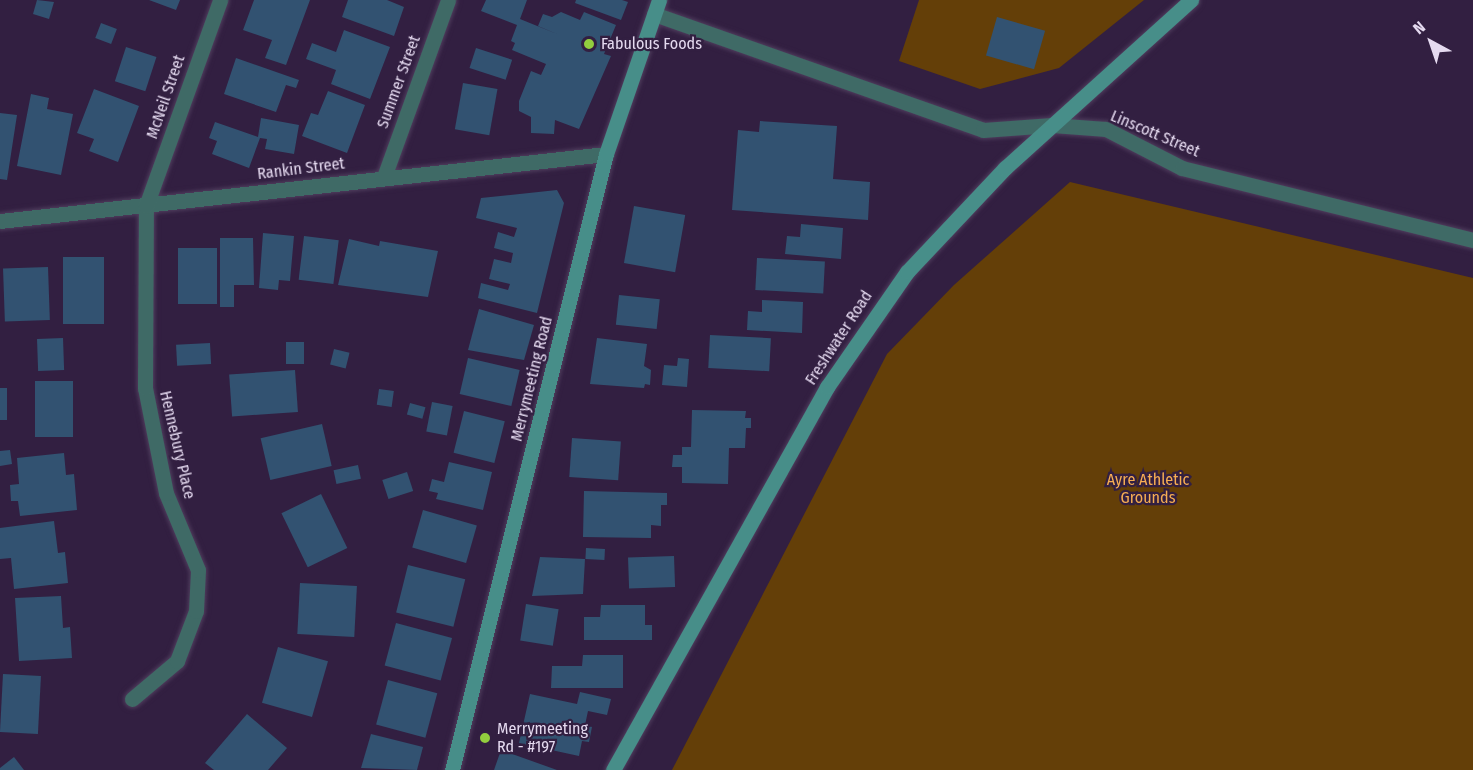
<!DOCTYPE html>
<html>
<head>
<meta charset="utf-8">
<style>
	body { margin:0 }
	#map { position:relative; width:1473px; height:770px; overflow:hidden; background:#321f41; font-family:"Fira Sans Condensed",sans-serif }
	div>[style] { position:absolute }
	.green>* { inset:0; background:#643f08 }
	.building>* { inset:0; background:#325271; transform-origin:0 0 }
	.roads { filter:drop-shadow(0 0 2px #4f3d5d) drop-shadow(0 0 2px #4f3d5d) }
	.street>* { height:15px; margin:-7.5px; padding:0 7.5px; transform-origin:7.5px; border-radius:7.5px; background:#3f6a66 }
	.secondary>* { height:15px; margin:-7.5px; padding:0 7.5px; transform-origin:7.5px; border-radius:7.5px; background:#478e89 }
	.dots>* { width:16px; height:16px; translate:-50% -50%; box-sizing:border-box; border:3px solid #321f41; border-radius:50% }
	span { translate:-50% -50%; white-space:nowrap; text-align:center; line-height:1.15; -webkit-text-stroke:4.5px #321f41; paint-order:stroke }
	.poi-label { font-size:16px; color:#e5daf0 }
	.left { translate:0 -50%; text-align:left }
	.street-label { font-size:16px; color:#e5daf0 }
	.park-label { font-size:16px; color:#f7ae53 }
	.north { position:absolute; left:1401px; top:12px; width:60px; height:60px; -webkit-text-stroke:4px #321f41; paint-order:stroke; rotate:320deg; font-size:16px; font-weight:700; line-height:24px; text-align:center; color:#e5daf0 }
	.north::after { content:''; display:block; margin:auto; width:21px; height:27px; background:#e5daf0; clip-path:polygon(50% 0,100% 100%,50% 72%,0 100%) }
</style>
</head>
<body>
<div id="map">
	<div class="green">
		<div style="clip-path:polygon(919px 0,1144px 0,1059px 68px,980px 89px,899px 61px)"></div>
		<div style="clip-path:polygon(1070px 182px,1473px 278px,1473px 770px,672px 770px,887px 354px,954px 285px)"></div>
	</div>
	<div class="building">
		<div style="clip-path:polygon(37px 0,54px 2px,49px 19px,33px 14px)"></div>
		<div style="clip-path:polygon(149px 0,180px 0,176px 10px)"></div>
		<div style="clip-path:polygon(254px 0,310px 0,286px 65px,265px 58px,272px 40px,243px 30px)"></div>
		<div style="clip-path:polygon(348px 0,387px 0,404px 7px,394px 36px,342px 17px)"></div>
		<div style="clip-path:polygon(486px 0,527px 0,520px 19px,557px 34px,538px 26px,543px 14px,552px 17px,561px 12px,580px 20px,584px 12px,616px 25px,604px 54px,611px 56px,579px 129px,555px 120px,554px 134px,531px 133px,531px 117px,519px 111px,519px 101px,531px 71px,541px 75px,546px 64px,512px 50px,515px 43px,511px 41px,517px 25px,481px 11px)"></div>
		<div style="clip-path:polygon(576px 0,622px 0,628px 2px,621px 20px,575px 3px)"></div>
		<div style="left:997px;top:17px;width:50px;height:40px;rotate:16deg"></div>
		<div style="left:101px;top:23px;width:17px;height:16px;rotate:21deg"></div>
		<div style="clip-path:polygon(344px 30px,390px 47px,370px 99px,331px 84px,336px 70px,306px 59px,312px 43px,336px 52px)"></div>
		<div style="left:126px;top:47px;width:32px;height:36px;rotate:18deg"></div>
		<div style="left:476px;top:48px;width:38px;height:21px;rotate:18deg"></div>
		<div style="clip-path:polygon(236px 58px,299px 80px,296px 88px,286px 85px,276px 112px,224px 94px)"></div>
		<div style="left:463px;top:83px;width:35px;height:47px;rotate:10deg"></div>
		<div style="clip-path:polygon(94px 89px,139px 106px,118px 162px,89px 151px,94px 139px,77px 133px)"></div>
		<div style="clip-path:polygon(328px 91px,365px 105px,347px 153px,302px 136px,311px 113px,318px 115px)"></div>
		<div style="clip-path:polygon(31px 94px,49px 98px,47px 109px,73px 114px,61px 175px,17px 166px)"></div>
		<div style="clip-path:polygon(0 113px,17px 115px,7px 180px,0 179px)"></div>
		<div style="clip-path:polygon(261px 118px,299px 125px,294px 154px,265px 149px,267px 139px,260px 138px,249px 168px,212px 154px,217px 141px,209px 138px,215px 122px,258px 137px)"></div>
		<div style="clip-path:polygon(760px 121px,837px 126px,833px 179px,870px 182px,868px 220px,732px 210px,738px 130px,759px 132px)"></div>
		<div style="clip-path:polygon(557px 190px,564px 203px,537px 313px,478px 298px,481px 283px,508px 290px,510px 284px,489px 279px,494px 259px,511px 263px,513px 253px,494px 248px,498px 232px,514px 237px,517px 228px,476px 218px,481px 198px)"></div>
		<div style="left:634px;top:206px;width:52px;height:58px;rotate:10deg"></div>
		<div style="clip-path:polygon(801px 224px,843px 228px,841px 259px,785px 254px,787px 236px,800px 237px)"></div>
		<div style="clip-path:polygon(263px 233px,294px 236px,290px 281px,279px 280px,278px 290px,259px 288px)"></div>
		<div style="left:304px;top:236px;width:35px;height:44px;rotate:7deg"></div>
		<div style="clip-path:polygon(220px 238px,253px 238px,254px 285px,234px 285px,234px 307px,220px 307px)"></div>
		<div style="clip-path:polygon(349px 239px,379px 246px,380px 241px,438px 251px,428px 297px,338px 285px)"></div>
		<div style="left:178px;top:248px;width:39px;height:56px"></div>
		<div style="left:104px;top:257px;width:67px;height:41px;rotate:90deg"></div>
		<div style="left:757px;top:258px;width:68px;height:32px;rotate:3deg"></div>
		<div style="left:48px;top:267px;width:53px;height:45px;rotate:88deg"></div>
		<div style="left:619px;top:295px;width:41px;height:30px;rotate:6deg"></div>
		<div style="clip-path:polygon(762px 300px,803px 302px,802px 333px,747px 330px,748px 311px,762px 312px)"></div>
		<div style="clip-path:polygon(479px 309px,534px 325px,524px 360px,468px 350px)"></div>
		<div style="left:710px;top:335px;width:61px;height:33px;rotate:3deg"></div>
		<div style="left:63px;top:338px;width:32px;height:26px;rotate:88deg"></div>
		<div style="clip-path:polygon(597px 338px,647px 344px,644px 366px,651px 370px,650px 385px,645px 384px,644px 388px,590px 384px)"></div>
		<div style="left:286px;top:342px;width:18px;height:22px"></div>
		<div style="left:210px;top:343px;width:21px;height:34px;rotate:87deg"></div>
		<div style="left:334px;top:349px;width:16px;height:16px;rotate:14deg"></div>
		<div style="left:468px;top:358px;width:53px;height:37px;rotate:13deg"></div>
		<div style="clip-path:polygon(678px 358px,689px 359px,687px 387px,662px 385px,664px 365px,677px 366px)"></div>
		<div style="left:295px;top:370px;width:42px;height:66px;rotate:86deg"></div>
		<div style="left:35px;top:381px;width:38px;height:56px"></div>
		<div style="left:0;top:388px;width:7px;height:32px"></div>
		<div style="left:379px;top:389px;width:15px;height:16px;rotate:8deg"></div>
		<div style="left:432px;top:402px;width:21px;height:30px;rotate:11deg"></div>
		<div style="left:410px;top:403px;width:16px;height:12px;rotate:15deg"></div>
		<div style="clip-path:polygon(692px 410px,746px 411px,745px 418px,751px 418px,751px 428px,746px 428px,745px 448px,729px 448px,728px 484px,682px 483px,682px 467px,672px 467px,673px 455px,682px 455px,682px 447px,691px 447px)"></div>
		<div style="left:464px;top:411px;width:42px;height:43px;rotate:14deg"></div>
		<div style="left:322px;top:424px;width:43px;height:63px;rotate:77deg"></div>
		<div style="left:572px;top:438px;width:49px;height:39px;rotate:4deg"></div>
		<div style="clip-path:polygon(10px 450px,12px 464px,0 466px,0 451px)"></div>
		<div style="clip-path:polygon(64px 453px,66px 475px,74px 474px,77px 510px,20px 516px,18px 501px,11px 501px,10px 485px,19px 484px,17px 458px)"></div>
		<div style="clip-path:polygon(449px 462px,492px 472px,483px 510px,436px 499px,438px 493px,429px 491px,432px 479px,444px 482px)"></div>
		<div style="left:358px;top:465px;width:14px;height:25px;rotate:78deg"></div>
		<div style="left:407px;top:472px;width:20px;height:26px;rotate:72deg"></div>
		<div style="clip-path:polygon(584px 491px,667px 493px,667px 505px,661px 505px,661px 526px,651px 525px,651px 538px,583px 537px)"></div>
		<div style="left:321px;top:494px;width:60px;height:44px;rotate:64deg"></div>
		<div style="left:423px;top:510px;width:56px;height:39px;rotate:16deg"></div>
		<div style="clip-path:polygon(54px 521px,58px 553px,65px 552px,68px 583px,14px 589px,11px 558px,0 559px,0 528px)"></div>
		<div style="left:586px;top:548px;width:19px;height:11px;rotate:3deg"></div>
		<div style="left:674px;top:556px;width:31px;height:46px;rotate:88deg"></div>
		<div style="clip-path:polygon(540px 557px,585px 559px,583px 594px,532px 596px)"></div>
		<div style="left:408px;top:565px;width:59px;height:49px;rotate:14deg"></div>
		<div style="left:300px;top:583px;width:57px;height:51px;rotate:3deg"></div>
		<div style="clip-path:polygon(61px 596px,63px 628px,70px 627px,72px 658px,19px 661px,15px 598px)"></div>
		<div style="left:526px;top:604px;width:33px;height:37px;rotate:9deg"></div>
		<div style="clip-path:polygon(601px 605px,645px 605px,645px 625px,652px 625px,652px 640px,584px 640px,584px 617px,600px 617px)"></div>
		<div style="left:396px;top:623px;width:58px;height:44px;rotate:15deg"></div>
		<div style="left:278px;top:647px;width:52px;height:58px;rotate:16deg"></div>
		<div style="clip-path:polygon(583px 655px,623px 655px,623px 688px,551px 688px,552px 666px,582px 666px)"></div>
		<div style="left:3px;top:674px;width:38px;height:58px;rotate:3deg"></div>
		<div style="left:388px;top:680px;width:51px;height:46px;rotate:15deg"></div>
		<div style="clip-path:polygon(580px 692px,611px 699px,607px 715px,588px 711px,585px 725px,592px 727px,589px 742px,582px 741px,579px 756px,519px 743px,530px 694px,577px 704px)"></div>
		<div style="clip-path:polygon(247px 714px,287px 748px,268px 770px,214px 770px,205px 763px)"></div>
		<div style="clip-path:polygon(371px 734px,423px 747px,417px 770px,361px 768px)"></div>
		<div style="clip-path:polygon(501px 750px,557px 770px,494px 770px)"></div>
		<div style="clip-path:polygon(14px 757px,24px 770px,0 770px,0 768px)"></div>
	</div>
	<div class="roads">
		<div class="street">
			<div style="left:654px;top:14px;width:349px;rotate:19.4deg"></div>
			<div style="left:983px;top:130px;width:69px;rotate:-4.1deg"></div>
			<div style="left:1052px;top:125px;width:54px;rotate:4.2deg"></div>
			<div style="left:1106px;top:129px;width:85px;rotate:27.2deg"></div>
			<div style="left:1182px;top:168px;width:300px;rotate:13.9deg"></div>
			<div style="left:384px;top:177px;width:188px;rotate:-70.1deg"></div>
			<div style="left:0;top:221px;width:610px;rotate:-6.31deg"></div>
			<div style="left:132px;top:699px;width:59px;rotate:-40.2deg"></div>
			<div style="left:177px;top:661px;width:53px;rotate:-69.2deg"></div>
			<div style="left:196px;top:611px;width:41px;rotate:-87.2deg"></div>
			<div style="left:198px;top:570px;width:83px;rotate:-112.6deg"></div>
			<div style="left:166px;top:493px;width:107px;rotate:-101.3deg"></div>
			<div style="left:145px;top:388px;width:182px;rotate:-89.7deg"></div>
			<div style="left:146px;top:206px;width:219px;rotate:-70.2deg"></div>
		</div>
		<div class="secondary">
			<div style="left:452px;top:770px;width:635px;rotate:-75.96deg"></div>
			<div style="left:606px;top:154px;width:163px;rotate:-71deg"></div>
			<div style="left:613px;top:770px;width:439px;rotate:-60.8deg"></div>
			<div style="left:827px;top:387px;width:140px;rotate:-55.2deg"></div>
			<div style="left:907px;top:272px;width:143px;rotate:-46.7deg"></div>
			<div style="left:1005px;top:168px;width:251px;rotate:-42.1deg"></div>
		</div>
	</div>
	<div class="dots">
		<div style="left:589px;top:44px;background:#92cd3e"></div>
		<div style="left:485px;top:738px;background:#92cd3e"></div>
	</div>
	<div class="poi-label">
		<span class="left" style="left:601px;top:44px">Fabulous Foods</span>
		<span class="left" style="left:497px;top:738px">Merrymeeting<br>Rd - #197</span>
	</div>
	<div class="street-label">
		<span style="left:399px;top:82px;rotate:-70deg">Summer Street</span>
		<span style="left:166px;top:97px;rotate:-71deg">McNeil Street</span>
		<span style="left:1155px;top:134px;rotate:23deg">Linscott Street</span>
		<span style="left:301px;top:169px;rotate:-7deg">Rankin Street</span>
		<span style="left:839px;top:338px;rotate:-57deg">Freshwater Road</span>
		<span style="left:532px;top:379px;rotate:-76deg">Merrymeeting Road</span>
		<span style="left:177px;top:445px;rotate:77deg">Hennebury Place</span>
	</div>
	<div class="park-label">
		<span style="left:1148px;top:489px">Ayre Athletic<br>Grounds</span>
	</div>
	<div class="north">N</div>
</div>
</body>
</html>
